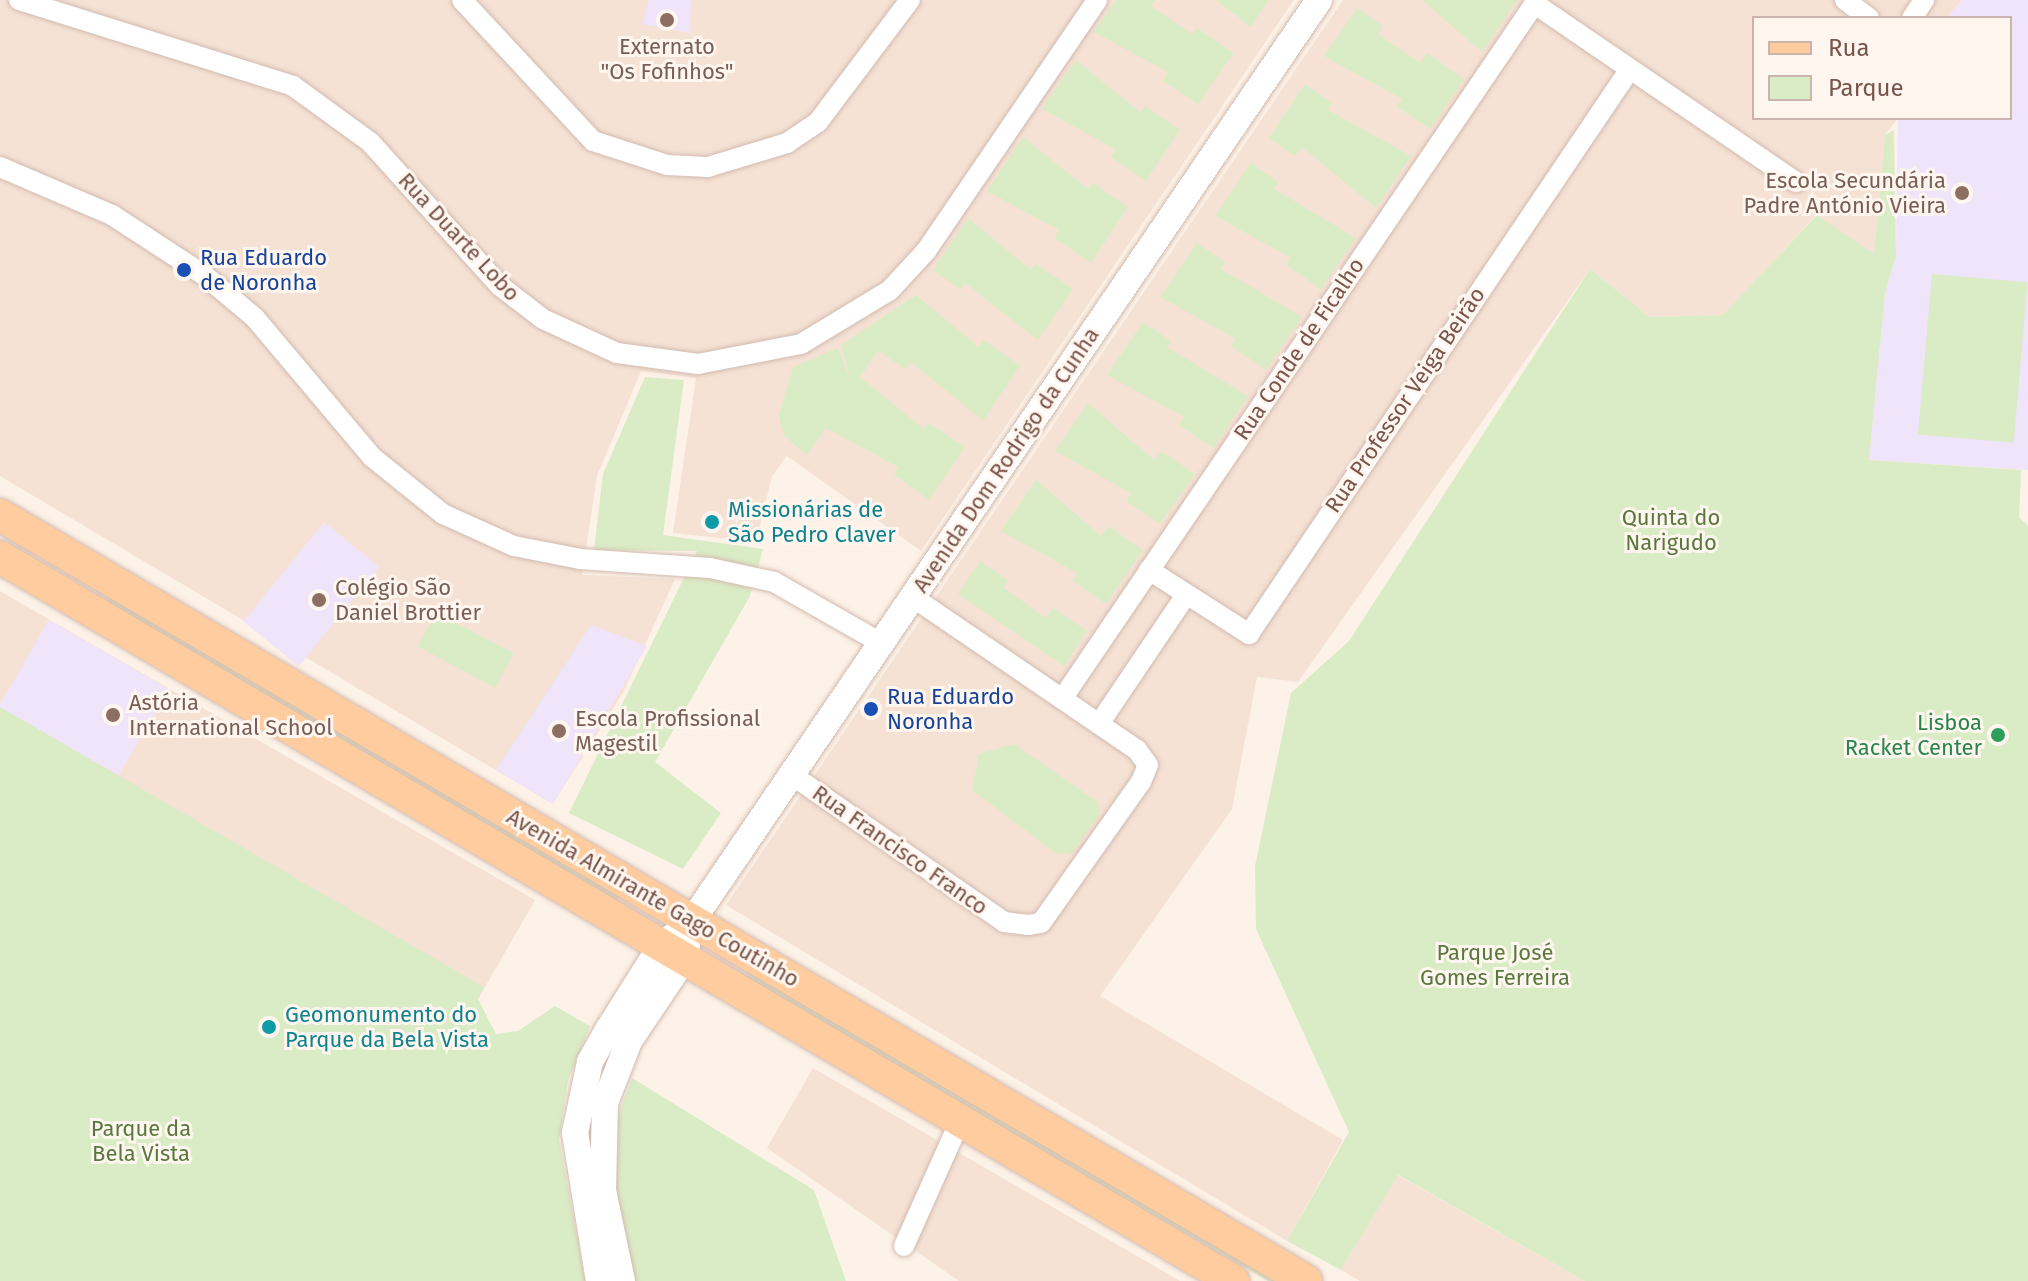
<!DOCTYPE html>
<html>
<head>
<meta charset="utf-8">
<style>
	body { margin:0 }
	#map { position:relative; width:2028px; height:1281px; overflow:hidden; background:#fdf2e7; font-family:"Fira Sans",sans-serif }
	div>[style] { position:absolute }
	.residential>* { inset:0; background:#f5e2d5; transform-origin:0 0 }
	.education>* { inset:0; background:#efe4fa; transform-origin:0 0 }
	.green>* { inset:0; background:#daecc5; transform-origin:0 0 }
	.roads { filter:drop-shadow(0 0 2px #d3baaf) drop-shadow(0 0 2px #d3baaf) }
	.minor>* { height:20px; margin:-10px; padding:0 10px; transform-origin:10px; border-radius:10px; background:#fff }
	.tertiary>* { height:26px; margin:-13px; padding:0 13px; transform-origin:13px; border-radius:13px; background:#fff }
	.primary>* { height:32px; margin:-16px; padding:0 16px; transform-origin:16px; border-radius:16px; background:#fecc9e }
	.dots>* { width:22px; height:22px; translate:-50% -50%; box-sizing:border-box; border:4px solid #fff6ef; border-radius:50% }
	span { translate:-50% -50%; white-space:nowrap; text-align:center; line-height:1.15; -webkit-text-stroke:6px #fff6ef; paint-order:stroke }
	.education-label { font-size:22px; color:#785e54 }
	.right { translate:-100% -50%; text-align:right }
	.left { translate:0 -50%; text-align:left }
	.street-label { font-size:22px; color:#79544a }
	.transit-label { font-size:22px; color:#164399 }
	.culture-label { font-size:22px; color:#0d838f }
	.park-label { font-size:22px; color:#58793e }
	.leisure-label { font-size:22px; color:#27864d }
	.legend { position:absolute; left:1752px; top:16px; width:260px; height:104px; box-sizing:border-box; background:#fff6ef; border:2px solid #c9b5ad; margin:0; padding:10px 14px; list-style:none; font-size:24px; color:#79544a }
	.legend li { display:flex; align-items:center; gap:16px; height:40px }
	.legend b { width:40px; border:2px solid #c9b5ad }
</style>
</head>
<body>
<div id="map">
	<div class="residential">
		<div style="clip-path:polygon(0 0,1294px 0,921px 551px,787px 456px,772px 476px,756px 542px,673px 533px,696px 378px,641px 371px,597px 476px,582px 575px,675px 579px,623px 693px,553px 804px,0 476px)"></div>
		<div style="clip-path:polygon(1343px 0,1962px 0,1947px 18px,1754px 18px,1754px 118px,1898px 118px,1885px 135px,1874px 255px,1816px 215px,1724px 315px,1650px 317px,1590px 269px,1298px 682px,1257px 677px,1232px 809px,1100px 996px,1343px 1140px,1287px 1241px,726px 905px)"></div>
		<div style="left:0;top:591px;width:618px;height:116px;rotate:30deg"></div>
		<div style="clip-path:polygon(813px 1068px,1180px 1281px,959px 1281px,767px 1148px)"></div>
		<div style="clip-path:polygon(1397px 1175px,1585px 1281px,1360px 1281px,1341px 1270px)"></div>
	</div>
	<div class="education">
		<div style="clip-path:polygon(649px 0,691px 0,690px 33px,642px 24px)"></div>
		<div style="clip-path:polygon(1962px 0,2028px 0,2028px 470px,1869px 460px,1885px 292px,1896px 256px,1898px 118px,2010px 118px,2010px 18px,1947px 18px)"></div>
		<div style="left:324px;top:522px;width:71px;height:128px;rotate:39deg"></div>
		<div style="left:49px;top:620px;width:138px;height:100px;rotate:30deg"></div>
		<div style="clip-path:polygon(591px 625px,647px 646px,553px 804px,496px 770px)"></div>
	</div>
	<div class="green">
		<div style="clip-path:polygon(1116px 0,1155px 0,1151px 6px,1192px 34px,1197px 28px,1234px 53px,1198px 104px,1163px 81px,1168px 72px,1094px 32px)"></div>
		<div style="clip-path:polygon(1216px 0,1269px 0,1251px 27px)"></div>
		<div style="clip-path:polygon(1422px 0,1517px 0,1482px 52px)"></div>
		<div style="clip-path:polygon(1357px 8px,1383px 26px,1378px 34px,1420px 63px,1427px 53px,1464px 79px,1430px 129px,1397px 107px,1402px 99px,1324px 56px)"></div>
		<div style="clip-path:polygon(1076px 60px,1140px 112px,1145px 106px,1180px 130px,1146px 181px,1111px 157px,1115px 149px,1042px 109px)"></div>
		<div style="clip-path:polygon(1305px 84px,1332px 103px,1328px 110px,1411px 156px,1376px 208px,1302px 147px,1295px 156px,1269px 138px)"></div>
		<div style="clip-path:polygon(1894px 130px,1896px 256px,1885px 293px,1869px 460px,2021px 470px,2019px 517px,2028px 526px,2028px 1281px,1585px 1281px,1398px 1175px,1341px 1270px,1287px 1241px,1349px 1132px,1256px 929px,1255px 866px,1291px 693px,1349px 641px,1590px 269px,1650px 317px,1723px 315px,1817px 215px,1874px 254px,1885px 135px)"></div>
		<div style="clip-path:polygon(1023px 137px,1088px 189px,1093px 183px,1128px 207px,1091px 263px,1054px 238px,1059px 230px,987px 191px)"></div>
		<div style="clip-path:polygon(1251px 163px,1278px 182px,1274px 189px,1356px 238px,1321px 289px,1286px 265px,1290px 257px,1215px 216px)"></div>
		<div style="clip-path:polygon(968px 218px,1031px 270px,1036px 264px,1073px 289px,1038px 340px,965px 283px,960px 289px,933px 270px)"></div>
		<div style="clip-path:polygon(1197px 243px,1225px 262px,1221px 269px,1302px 317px,1266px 370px,1231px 346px,1235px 338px,1160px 297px)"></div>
		<div style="left:1932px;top:274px;width:96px;height:161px;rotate:5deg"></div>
		<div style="clip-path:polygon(916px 295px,979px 347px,984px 340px,1020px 366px,983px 421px,911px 362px,906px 369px,878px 351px,860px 377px,924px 429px,929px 423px,965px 447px,929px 500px,894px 475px,898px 467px,826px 428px,807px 455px,784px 436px,779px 415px,793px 367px,838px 348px,851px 381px,841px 345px)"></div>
		<div style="clip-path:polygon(1143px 322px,1171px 341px,1167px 347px,1248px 396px,1213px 448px,1179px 425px,1184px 417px,1107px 375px)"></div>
		<div style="clip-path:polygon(645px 377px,684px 380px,663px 535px,763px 549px,750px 596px,655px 762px,721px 813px,683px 869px,569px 813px,697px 551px,594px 550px,603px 474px)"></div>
		<div style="clip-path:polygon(1088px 403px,1154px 460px,1161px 451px,1195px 474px,1160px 524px,1126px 501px,1131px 493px,1055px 451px)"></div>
		<div style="clip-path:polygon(1036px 480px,1101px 536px,1108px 526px,1143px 550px,1106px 604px,1073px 581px,1077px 573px,1001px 531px)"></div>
		<div style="clip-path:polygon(980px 561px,1008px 580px,1004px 588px,1046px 618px,1053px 608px,1087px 631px,1064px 666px,958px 594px)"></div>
		<div style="left:112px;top:594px;width:590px;height:13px;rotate:30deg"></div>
		<div style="left:436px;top:612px;width:88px;height:39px;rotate:28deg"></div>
		<div style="clip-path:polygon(0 707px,484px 987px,478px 999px,496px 1034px,518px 1031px,555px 1006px,590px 1026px,568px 1081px,559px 1139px,585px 1281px,0 1281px)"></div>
		<div style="clip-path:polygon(1014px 744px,1098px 802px,1099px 815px,1072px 853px,1057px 854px,972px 790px,979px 754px)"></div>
		<div style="left:751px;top:971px;width:613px;height:10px;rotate:30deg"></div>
		<div style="clip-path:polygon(632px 1078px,814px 1190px,846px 1281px,628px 1281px,610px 1137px)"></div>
	</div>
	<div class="roads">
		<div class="minor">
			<div style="left:19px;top:0;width:287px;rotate:17.4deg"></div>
			<div style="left:293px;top:86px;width:95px;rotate:36deg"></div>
			<div style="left:370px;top:142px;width:194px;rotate:47.9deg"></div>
			<div style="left:500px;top:286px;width:54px;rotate:37.5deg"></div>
			<div style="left:543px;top:319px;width:81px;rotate:24.7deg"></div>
			<div style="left:617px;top:353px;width:82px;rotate:7.7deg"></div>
			<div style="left:698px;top:364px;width:105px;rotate:-11deg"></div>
			<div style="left:801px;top:344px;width:104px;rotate:-31.2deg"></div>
			<div style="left:890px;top:290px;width:53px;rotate:-47.3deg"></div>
			<div style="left:926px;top:251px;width:304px;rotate:-55.7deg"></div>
			<div style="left:462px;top:0;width:192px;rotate:47.1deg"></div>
			<div style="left:593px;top:141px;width:78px;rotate:18deg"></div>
			<div style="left:667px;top:165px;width:41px;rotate:2.8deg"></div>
			<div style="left:708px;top:167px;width:83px;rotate:-16.9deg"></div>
			<div style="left:787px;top:143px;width:37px;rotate:-34deg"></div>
			<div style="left:818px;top:122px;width:153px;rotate:-53deg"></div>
			<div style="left:1845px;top:0;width:30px;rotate:37deg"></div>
			<div style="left:1535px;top:4px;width:316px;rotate:34.3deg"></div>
			<div style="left:1912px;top:18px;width:22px;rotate:-56deg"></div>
			<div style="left:0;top:167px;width:122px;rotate:23.2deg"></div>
			<div style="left:112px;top:215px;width:110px;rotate:33.1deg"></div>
			<div style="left:204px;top:275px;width:67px;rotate:40.1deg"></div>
			<div style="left:255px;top:318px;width:182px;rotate:49.9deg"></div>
			<div style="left:372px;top:457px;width:91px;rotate:38.8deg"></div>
			<div style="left:443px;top:514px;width:78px;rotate:24.3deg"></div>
			<div style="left:514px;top:546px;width:67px;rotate:11.1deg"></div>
			<div style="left:580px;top:559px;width:130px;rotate:4deg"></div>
			<div style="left:710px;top:568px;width:66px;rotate:12.3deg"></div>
			<div style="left:774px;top:582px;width:123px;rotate:29.7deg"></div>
			<div style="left:1149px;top:570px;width:119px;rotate:32.6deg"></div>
			<div style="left:1249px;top:634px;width:681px;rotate:-56.01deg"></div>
			<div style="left:1062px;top:699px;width:845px;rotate:-55.8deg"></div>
			<div style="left:1099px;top:724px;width:156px;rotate:-56deg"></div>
			<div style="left:792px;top:775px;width:258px;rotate:34.7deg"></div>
			<div style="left:1004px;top:922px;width:24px;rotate:7deg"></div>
			<div style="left:1028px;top:925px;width:13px;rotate:-9deg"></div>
			<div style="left:1041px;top:923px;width:173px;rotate:-54.7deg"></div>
			<div style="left:1141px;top:782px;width:18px;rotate:-68deg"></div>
			<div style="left:1148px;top:765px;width:19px;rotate:-126deg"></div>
			<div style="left:1137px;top:750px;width:271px;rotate:-145.7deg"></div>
			<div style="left:904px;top:1246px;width:137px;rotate:-65.9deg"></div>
		</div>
		<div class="tertiary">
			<div style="left:599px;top:1281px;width:150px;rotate:-99.2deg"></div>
			<div style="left:575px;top:1133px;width:73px;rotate:-78.1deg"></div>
			<div style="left:590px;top:1062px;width:37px;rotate:-61deg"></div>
			<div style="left:608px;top:1030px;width:99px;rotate:-57.8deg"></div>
			<div style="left:661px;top:946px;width:40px;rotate:-39deg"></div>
			<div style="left:692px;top:921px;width:1114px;rotate:-55.75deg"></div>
			<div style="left:622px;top:1281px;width:92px;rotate:-101.9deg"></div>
			<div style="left:603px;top:1191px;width:88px;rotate:-88.7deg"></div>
			<div style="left:605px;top:1103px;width:66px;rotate:-68.8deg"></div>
			<div style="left:629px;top:1041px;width:99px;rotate:-56.1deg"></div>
			<div style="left:684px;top:959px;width:19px;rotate:-78deg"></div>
		</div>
		<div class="primary">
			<div style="left:0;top:515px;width:1514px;rotate:30.39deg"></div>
			<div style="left:0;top:557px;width:1430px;rotate:30.42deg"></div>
		</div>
	</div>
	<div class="dots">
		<div style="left:667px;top:20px;background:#8d6e63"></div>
		<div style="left:1962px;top:193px;background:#8d6e63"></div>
		<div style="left:184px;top:270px;background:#1a4fb4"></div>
		<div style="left:712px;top:522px;background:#0f9aa8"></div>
		<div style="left:319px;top:600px;background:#8d6e63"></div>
		<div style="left:871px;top:709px;background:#1a4fb4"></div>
		<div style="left:113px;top:715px;background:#8d6e63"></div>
		<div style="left:559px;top:731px;background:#8d6e63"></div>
		<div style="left:1998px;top:735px;background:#2e9e5b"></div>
		<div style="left:269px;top:1027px;background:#0f9aa8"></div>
	</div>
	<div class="education-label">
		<span style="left:667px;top:59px">Externato<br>"Os Fofinhos"</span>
		<span class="right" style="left:1946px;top:193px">Escola Secundária<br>Padre António Vieira</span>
		<span class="left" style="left:335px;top:600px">Colégio São<br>Daniel Brottier</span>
		<span class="left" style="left:129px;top:715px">Astória<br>International School</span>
		<span class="left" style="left:575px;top:731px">Escola Profissional<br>Magestil</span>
	</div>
	<div class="street-label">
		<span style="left:459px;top:237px;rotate:47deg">Rua Duarte Lobo</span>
		<span style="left:1299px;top:349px;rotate:-56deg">Rua Conde de Ficalho</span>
		<span style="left:1405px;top:400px;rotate:-56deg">Rua Professor Veiga Beirão</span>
		<span style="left:1006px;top:460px;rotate:-56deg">Avenida Dom Rodrigo da Cunha</span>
		<span style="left:900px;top:850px;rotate:35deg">Rua Francisco Franco</span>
		<span style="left:653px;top:898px;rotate:30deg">Avenida Almirante Gago Coutinho</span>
	</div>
	<div class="transit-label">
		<span class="left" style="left:200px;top:270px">Rua Eduardo<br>de Noronha</span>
		<span class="left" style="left:887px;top:709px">Rua Eduardo<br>Noronha</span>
	</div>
	<div class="culture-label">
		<span class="left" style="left:728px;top:522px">Missionárias de<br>São Pedro Claver</span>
		<span class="left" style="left:285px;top:1027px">Geomonumento do<br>Parque da Bela Vista</span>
	</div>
	<div class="park-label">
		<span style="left:1671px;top:530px">Quinta do<br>Narigudo</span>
		<span style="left:1495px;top:965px">Parque José<br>Gomes Ferreira</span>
		<span style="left:141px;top:1141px">Parque da<br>Bela Vista</span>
	</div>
	<div class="leisure-label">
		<span class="right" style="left:1982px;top:735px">Lisboa<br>Racket Center</span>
	</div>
	<ul class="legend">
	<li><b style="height:10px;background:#fecc9e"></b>Rua</li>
	<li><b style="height:22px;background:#daecc5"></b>Parque</li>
	</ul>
</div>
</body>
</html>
